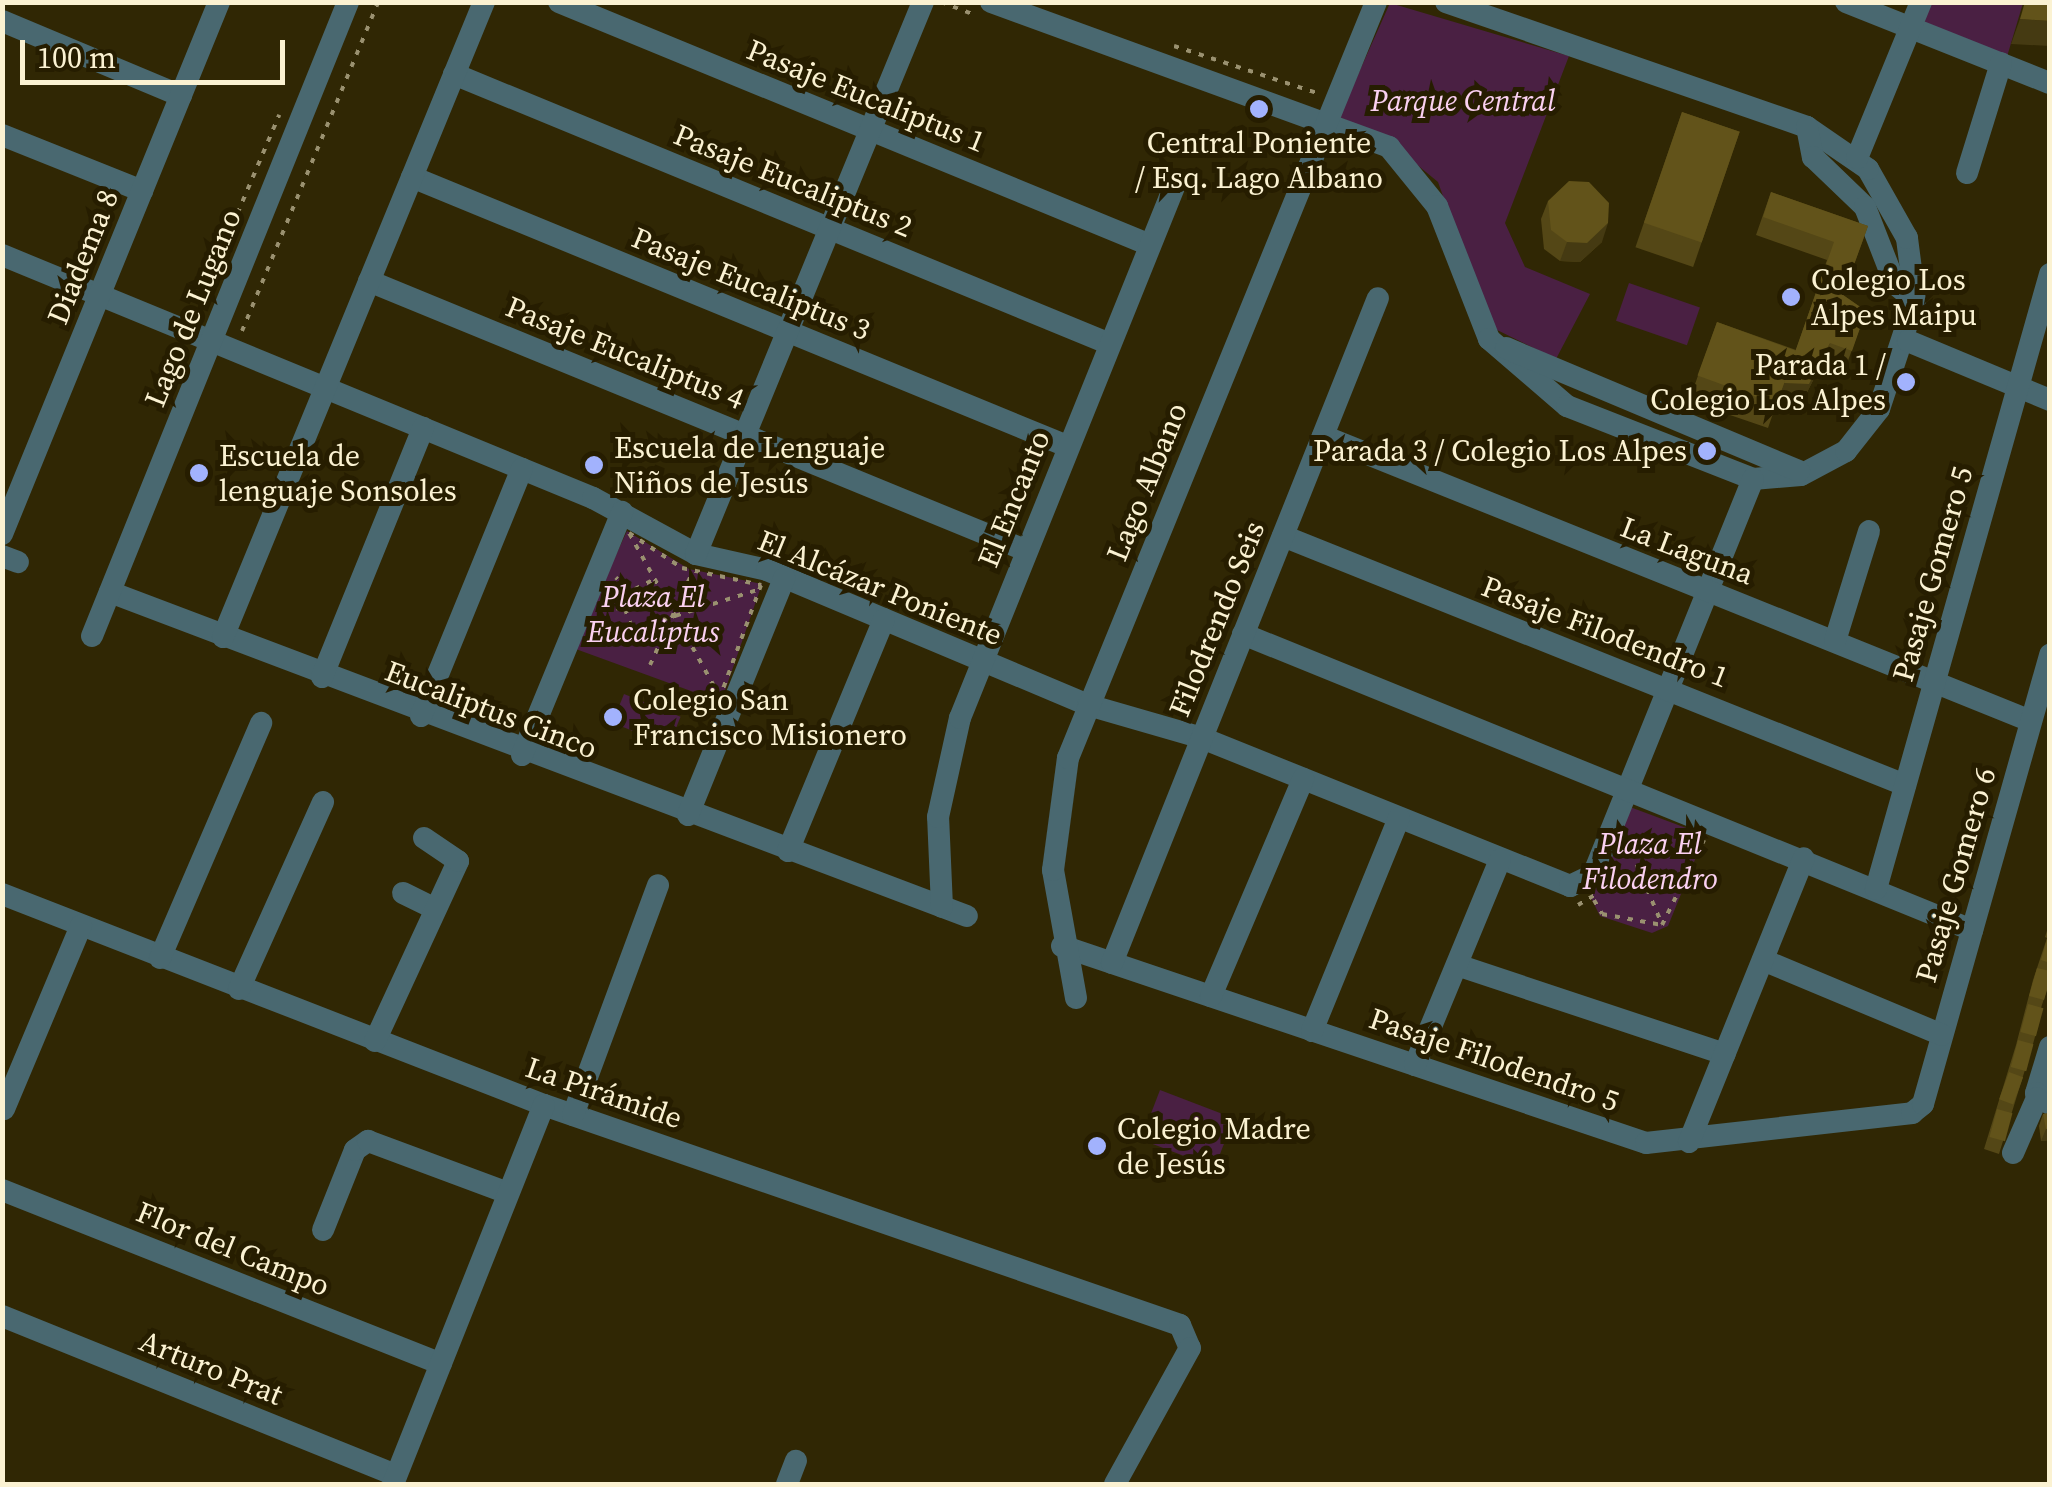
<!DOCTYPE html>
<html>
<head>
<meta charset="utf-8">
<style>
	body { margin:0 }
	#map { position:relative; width:2052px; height:1487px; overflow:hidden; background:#302704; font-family:"Source Serif 4",serif }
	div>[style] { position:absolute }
	.green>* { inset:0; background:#4a2043; transform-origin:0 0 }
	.path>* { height:4px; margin-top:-2px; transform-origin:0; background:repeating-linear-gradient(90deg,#9a9170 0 5px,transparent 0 13px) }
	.minor>* { height:22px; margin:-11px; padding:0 11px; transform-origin:11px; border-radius:11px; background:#496870 }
	.wall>* { inset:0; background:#544716; transform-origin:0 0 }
	.shaded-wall>* { inset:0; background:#453a12 }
	.building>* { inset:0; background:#62531a; transform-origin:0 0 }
	.dots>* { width:28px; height:28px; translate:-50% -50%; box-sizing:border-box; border:5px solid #261d00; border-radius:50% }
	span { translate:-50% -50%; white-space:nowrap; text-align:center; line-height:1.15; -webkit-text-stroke:10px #261d00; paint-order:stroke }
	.street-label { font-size:30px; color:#fbf2d2 }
	.park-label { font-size:30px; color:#fbd1f1; font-style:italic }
	.poi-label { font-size:30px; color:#fbf2d2 }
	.left { translate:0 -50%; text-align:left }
	.right { translate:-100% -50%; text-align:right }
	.frame { position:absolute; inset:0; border:5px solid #fbf2d2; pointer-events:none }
	.scale { position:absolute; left:20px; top:40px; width:265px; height:45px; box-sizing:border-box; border:5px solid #fbf2d2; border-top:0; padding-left:12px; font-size:30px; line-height:35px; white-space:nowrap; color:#fbf2d2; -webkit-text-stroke:8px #261d00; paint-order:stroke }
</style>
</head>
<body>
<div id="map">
	<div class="green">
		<div style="clip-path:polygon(1390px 3px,1569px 56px,1505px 223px,1525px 267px,1590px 294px,1556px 359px,1489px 326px,1438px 182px,1381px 135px,1339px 117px)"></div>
		<div style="clip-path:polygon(1928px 3px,2023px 3px,2006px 60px,1939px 34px,1923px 20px)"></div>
		<div style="left:1629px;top:283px;width:75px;height:40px;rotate:19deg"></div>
		<div style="clip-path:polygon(627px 531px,689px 569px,762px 584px,721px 702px,573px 648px)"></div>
		<div style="left:624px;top:694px;width:61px;height:31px;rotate:22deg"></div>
		<div style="clip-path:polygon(1630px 807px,1705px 835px,1668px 926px,1652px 933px,1600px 916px,1591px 898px)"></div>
		<div style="left:1160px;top:1090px;width:79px;height:53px;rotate:21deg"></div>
	</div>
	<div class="path">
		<div style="left:941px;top:2px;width:34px;rotate:21deg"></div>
		<div style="left:1174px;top:46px;width:151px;rotate:18.2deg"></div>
		<div style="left:207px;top:285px;width:185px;rotate:-67deg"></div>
		<div style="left:242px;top:331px;width:356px;rotate:-67.5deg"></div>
		<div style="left:629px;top:533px;width:64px;rotate:33.4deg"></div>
		<div style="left:682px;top:568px;width:81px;rotate:12.1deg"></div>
		<div style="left:761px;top:585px;width:119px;rotate:110.1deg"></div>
		<div style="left:720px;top:697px;width:188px;rotate:-119deg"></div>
		<div style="left:635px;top:589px;width:20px;rotate:-27deg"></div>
		<div style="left:603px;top:607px;width:22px;rotate:5deg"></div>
		<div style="left:625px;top:609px;width:16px;rotate:-47deg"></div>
		<div style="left:636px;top:597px;width:28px;rotate:-136deg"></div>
		<div style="left:625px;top:609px;width:23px;rotate:70deg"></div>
		<div style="left:589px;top:643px;width:176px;rotate:-17.5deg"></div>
		<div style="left:650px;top:665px;width:103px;rotate:-65.4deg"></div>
		<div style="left:1630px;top:840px;width:29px;rotate:74deg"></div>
		<div style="left:1612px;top:874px;width:20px;rotate:-3deg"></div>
		<div style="left:1654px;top:877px;width:16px;rotate:-142deg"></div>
		<div style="left:1641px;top:867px;width:17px;rotate:123deg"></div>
		<div style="left:1632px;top:881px;width:14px;rotate:36deg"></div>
		<div style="left:1643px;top:889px;width:16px;rotate:-47deg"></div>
		<div style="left:1654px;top:877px;width:34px;rotate:-8deg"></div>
		<div style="left:1647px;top:889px;width:39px;rotate:67deg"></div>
		<div style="left:1594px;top:900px;width:16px;rotate:60deg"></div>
		<div style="left:1602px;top:914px;width:61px;rotate:10.4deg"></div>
		<div style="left:1662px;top:925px;width:95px;rotate:-63.7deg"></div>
		<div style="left:1578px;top:905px;width:23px;rotate:-31deg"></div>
	</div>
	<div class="minor">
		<div style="left:559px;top:2px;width:639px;rotate:22.35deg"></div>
		<div style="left:991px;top:2px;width:424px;rotate:20deg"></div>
		<div style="left:1389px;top:147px;width:76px;rotate:50.9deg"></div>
		<div style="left:1437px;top:206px;width:143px;rotate:68.6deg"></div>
		<div style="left:1489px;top:339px;width:103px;rotate:40.7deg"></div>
		<div style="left:1567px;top:406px;width:200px;rotate:21.4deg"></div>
		<div style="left:1753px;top:479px;width:48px;rotate:-4.8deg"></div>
		<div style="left:1801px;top:475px;width:51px;rotate:-28.1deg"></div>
		<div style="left:1846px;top:451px;width:53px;rotate:-51.8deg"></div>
		<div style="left:1879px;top:409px;width:115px;rotate:-71.7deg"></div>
		<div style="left:1915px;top:300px;width:63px;rotate:-97.4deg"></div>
		<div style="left:1907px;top:238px;width:79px;rotate:-119.5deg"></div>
		<div style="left:1868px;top:169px;width:74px;rotate:-145.5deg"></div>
		<div style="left:1807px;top:127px;width:382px;rotate:-160.9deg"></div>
		<div style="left:1846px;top:2px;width:219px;rotate:21.7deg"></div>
		<div style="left:2px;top:21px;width:194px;rotate:22.7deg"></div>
		<div style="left:454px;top:74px;width:709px;rotate:22.37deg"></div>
		<div style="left:1807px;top:127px;width:31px;rotate:79deg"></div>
		<div style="left:1813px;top:157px;width:72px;rotate:43.9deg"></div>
		<div style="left:1865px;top:207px;width:83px;rotate:68.7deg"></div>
		<div style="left:1895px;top:284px;width:26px;rotate:39deg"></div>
		<div style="left:2px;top:135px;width:151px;rotate:21.8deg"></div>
		<div style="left:1857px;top:158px;width:169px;rotate:-67.7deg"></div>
		<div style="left:1967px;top:173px;width:115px;rotate:-72.8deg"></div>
		<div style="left:412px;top:177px;width:708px;rotate:22.33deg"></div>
		<div style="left:2px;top:255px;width:639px;rotate:22.35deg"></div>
		<div style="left:593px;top:498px;width:117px;rotate:28.5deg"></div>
		<div style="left:696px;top:554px;width:73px;rotate:12.7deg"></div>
		<div style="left:767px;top:570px;width:348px;rotate:22.8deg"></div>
		<div style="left:1088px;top:705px;width:119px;rotate:16.1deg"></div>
		<div style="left:1202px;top:738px;width:397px;rotate:21.9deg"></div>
		<div style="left:1570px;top:886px;width:25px;rotate:-26deg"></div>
		<div style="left:1593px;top:875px;width:427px;rotate:-68deg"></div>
		<div style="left:369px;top:281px;width:709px;rotate:22.3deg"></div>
		<div style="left:1908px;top:341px;width:154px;rotate:22.6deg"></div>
		<div style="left:1506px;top:348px;width:318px;rotate:22.8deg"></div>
		<div style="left:1323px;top:436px;width:763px;rotate:21.93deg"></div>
		<div style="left:2px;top:534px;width:575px;rotate:-67.81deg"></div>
		<div style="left:1283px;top:536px;width:670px;rotate:21.82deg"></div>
		<div style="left:696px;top:554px;width:597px;rotate:-67.65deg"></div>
		<div style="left:2px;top:556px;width:17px;rotate:21deg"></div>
		<div style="left:110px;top:592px;width:916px;rotate:20.71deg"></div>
		<div style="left:1243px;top:634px;width:787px;rotate:22.1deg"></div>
		<div style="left:92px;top:636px;width:684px;rotate:-68.01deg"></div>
		<div style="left:223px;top:637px;width:687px;rotate:-67.66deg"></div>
		<div style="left:1835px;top:641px;width:115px;rotate:-72.8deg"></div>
		<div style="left:322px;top:677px;width:269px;rotate:-67.9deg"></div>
		<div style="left:421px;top:716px;width:267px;rotate:-67.8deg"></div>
		<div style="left:522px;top:755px;width:263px;rotate:-67.6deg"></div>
		<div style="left:688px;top:815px;width:256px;rotate:-67.9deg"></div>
		<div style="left:788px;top:851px;width:251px;rotate:-67.5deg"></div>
		<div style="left:1876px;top:889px;width:639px;rotate:-74.2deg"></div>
		<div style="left:403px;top:893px;width:32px;rotate:26deg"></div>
		<div style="left:2px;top:894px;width:582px;rotate:21.27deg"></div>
		<div style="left:544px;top:1105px;width:673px;rotate:19.08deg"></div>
		<div style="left:1180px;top:1325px;width:25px;rotate:67deg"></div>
		<div style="left:1190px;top:1348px;width:155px;rotate:118.9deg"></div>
		<div style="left:942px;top:907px;width:90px;rotate:-92.5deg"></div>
		<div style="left:938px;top:817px;width:101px;rotate:-77.5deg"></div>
		<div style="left:960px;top:718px;width:578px;rotate:-68.05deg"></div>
		<div style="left:1062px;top:946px;width:616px;rotate:18.64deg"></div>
		<div style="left:1646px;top:1143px;width:268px;rotate:-6.4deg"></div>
		<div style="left:1912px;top:1113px;width:14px;rotate:-39deg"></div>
		<div style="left:1923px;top:1104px;width:467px;rotate:-74.2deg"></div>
		<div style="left:160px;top:958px;width:256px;rotate:-66.7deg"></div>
		<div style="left:1763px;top:960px;width:194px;rotate:22.7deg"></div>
		<div style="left:1112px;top:963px;width:716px;rotate:-68.2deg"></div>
		<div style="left:1457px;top:965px;width:282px;rotate:18.4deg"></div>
		<div style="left:239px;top:989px;width:205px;rotate:-65.8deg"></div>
		<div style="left:1211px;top:996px;width:236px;rotate:-67deg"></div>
		<div style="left:1076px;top:998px;width:130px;rotate:-100.2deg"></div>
		<div style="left:1053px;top:870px;width:113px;rotate:-82.4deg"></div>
		<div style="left:1068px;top:758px;width:816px;rotate:-67.83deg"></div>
		<div style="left:1312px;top:1031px;width:230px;rotate:-67.8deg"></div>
		<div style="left:375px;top:1041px;width:198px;rotate:-65.2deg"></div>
		<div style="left:458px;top:861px;width:41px;rotate:-145.9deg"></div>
		<div style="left:2050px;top:1047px;width:48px;rotate:106.9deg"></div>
		<div style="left:2036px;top:1093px;width:18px;rotate:38deg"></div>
		<div style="left:1415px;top:1065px;width:222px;rotate:-67.5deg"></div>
		<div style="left:4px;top:1109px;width:199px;rotate:-67.2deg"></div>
		<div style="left:573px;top:1115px;width:245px;rotate:-69.7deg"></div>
		<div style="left:1689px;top:1142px;width:306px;rotate:-68deg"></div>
		<div style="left:2013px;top:1153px;width:60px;rotate:-66.4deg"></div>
		<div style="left:2px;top:1190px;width:472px;rotate:21.6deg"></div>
		<div style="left:323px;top:1230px;width:86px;rotate:-68.2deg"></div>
		<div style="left:355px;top:1150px;width:16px;rotate:-35deg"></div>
		<div style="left:368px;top:1141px;width:149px;rotate:20.4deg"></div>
		<div style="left:2px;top:1316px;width:425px;rotate:22deg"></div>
		<div style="left:393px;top:1484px;width:408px;rotate:-68.3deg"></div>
		<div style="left:787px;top:1484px;width:25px;rotate:-69deg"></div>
	</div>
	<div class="wall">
		<div style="left:1682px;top:112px;width:61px;height:143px;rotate:19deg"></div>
		<div style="clip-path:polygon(1771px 192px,1868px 226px,1843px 295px,1866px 311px,1845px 369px,1823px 361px,1802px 402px,1777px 402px,1768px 428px,1689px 401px,1717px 322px,1796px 350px,1827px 260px,1756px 235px)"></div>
		<div style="clip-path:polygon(1548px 201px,1602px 242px,1580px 262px,1560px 261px,1544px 249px,1541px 219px)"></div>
		<div style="clip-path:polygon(2050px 921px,2050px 980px,2041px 1008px,2043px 1008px,2033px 1044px,1999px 1154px,1984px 1149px,2016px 1045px,2033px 980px,2047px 938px,2045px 937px)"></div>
		<div style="clip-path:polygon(2050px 1113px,2050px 1140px,2041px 1141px,2039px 1126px,2043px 1114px)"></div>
	</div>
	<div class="shaded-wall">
		<div style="clip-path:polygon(2020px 19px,2050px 21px,2050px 46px,2011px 44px)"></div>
		<div style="clip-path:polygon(1608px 223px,1602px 242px,1580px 262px,1560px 261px,1567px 242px)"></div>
		<div style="clip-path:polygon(1830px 343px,1823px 361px,1802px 402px,1777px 402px,1784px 383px)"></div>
		<div style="clip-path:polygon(2050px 1128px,2050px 1140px,2041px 1141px,2046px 1129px)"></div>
	</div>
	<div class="building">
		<div style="clip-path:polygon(2025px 2px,2050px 2px,2050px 21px,2020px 19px)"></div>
		<div style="left:1682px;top:112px;width:61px;height:117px;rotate:19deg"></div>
		<div style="clip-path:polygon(1569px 181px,1589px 182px,1609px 203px,1608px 223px,1587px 243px,1567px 242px,1551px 230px,1548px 201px)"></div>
		<div style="clip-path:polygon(1771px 192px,1868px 226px,1843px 295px,1866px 311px,1852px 351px,1830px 343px,1809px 384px,1784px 383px,1834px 242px,1763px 217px)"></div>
		<div style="left:1717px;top:322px;width:84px;height:57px;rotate:20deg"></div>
		<div style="clip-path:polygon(2049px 932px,2050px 932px,2050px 963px,2041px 960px)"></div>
		<div style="clip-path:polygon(2037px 968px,2050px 971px,2050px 980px,2044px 1000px,2029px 996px)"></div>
		<div style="left:2028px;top:1004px;width:16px;height:29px;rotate:15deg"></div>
		<div style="left:2018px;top:1040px;width:16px;height:28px;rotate:15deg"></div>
		<div style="left:2009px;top:1072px;width:15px;height:29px;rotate:20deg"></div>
		<div style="left:1997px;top:1109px;width:16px;height:29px;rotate:15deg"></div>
		<div style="clip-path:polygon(2050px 1113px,2050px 1128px,2046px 1129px,2043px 1114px)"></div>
	</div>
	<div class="dots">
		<div style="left:1259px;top:109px;background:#a2b2fd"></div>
		<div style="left:1791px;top:297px;background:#a2b2fd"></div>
		<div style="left:1906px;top:382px;background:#a2b2fd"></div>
		<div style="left:1707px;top:451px;background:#a2b2fd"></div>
		<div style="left:594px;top:465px;background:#a2b2fd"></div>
		<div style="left:199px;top:473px;background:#a2b2fd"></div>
		<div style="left:613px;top:717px;background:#a2b2fd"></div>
		<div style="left:1097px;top:1146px;background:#a2b2fd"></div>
	</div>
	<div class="street-label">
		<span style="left:866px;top:96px;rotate:22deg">Pasaje Eucaliptus 1</span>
		<span style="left:793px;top:181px;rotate:22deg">Pasaje Eucaliptus 2</span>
		<span style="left:83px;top:257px;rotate:-68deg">Diadema 8</span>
		<span style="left:751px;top:284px;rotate:22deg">Pasaje Eucaliptus 3</span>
		<span style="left:193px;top:308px;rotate:-68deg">Lago de Lugano</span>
		<span style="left:625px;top:353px;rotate:22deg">Pasaje Eucaliptus 4</span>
		<span style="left:1147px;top:482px;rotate:-68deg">Lago Albano</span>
		<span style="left:1014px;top:499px;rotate:-68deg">El Encanto</span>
		<span style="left:1687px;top:551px;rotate:21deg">La Laguna</span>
		<span style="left:1933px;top:574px;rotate:-74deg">Pasaje Gomero 5</span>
		<span style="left:880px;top:588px;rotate:22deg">El Alcázar Poniente</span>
		<span style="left:1217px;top:619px;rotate:-68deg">Filodrendo Seis</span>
		<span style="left:1605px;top:632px;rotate:21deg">Pasaje Filodendro 1</span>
		<span style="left:491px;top:710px;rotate:21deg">Eucaliptus Cinco</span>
		<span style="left:1956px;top:875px;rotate:-74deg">Pasaje Gomero 6</span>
		<span style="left:1494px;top:1060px;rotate:19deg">Pasaje Filodendro 5</span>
		<span style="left:604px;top:1093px;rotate:19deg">La Pirámide</span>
		<span style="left:233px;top:1249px;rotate:22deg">Flor del Campo</span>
		<span style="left:211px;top:1368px;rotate:22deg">Arturo Prat</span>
	</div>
	<div class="park-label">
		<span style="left:1463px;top:101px">Parque Central</span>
		<span style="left:653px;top:614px">Plaza El<br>Eucaliptus</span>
		<span style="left:1650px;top:861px">Plaza El<br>Filodendro</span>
	</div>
	<div class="poi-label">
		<span style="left:1259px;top:160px">Central Poniente<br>/ Esq. Lago Albano</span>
		<span class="left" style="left:1811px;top:297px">Colegio Los<br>Alpes Maipu</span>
		<span class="right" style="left:1886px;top:382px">Parada 1 /<br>Colegio Los Alpes</span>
		<span class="left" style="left:614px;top:465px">Escuela de Lenguaje<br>Niños de Jesús</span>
		<span class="right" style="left:1687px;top:451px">Parada 3 / Colegio Los Alpes</span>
		<span class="left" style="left:219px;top:473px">Escuela de<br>lenguaje Sonsoles</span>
		<span class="left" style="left:633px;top:717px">Colegio San<br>Francisco Misionero</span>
		<span class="left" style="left:1117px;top:1146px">Colegio Madre<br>de Jesús</span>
	</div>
	<div class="frame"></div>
	<div class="scale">100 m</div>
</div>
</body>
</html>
